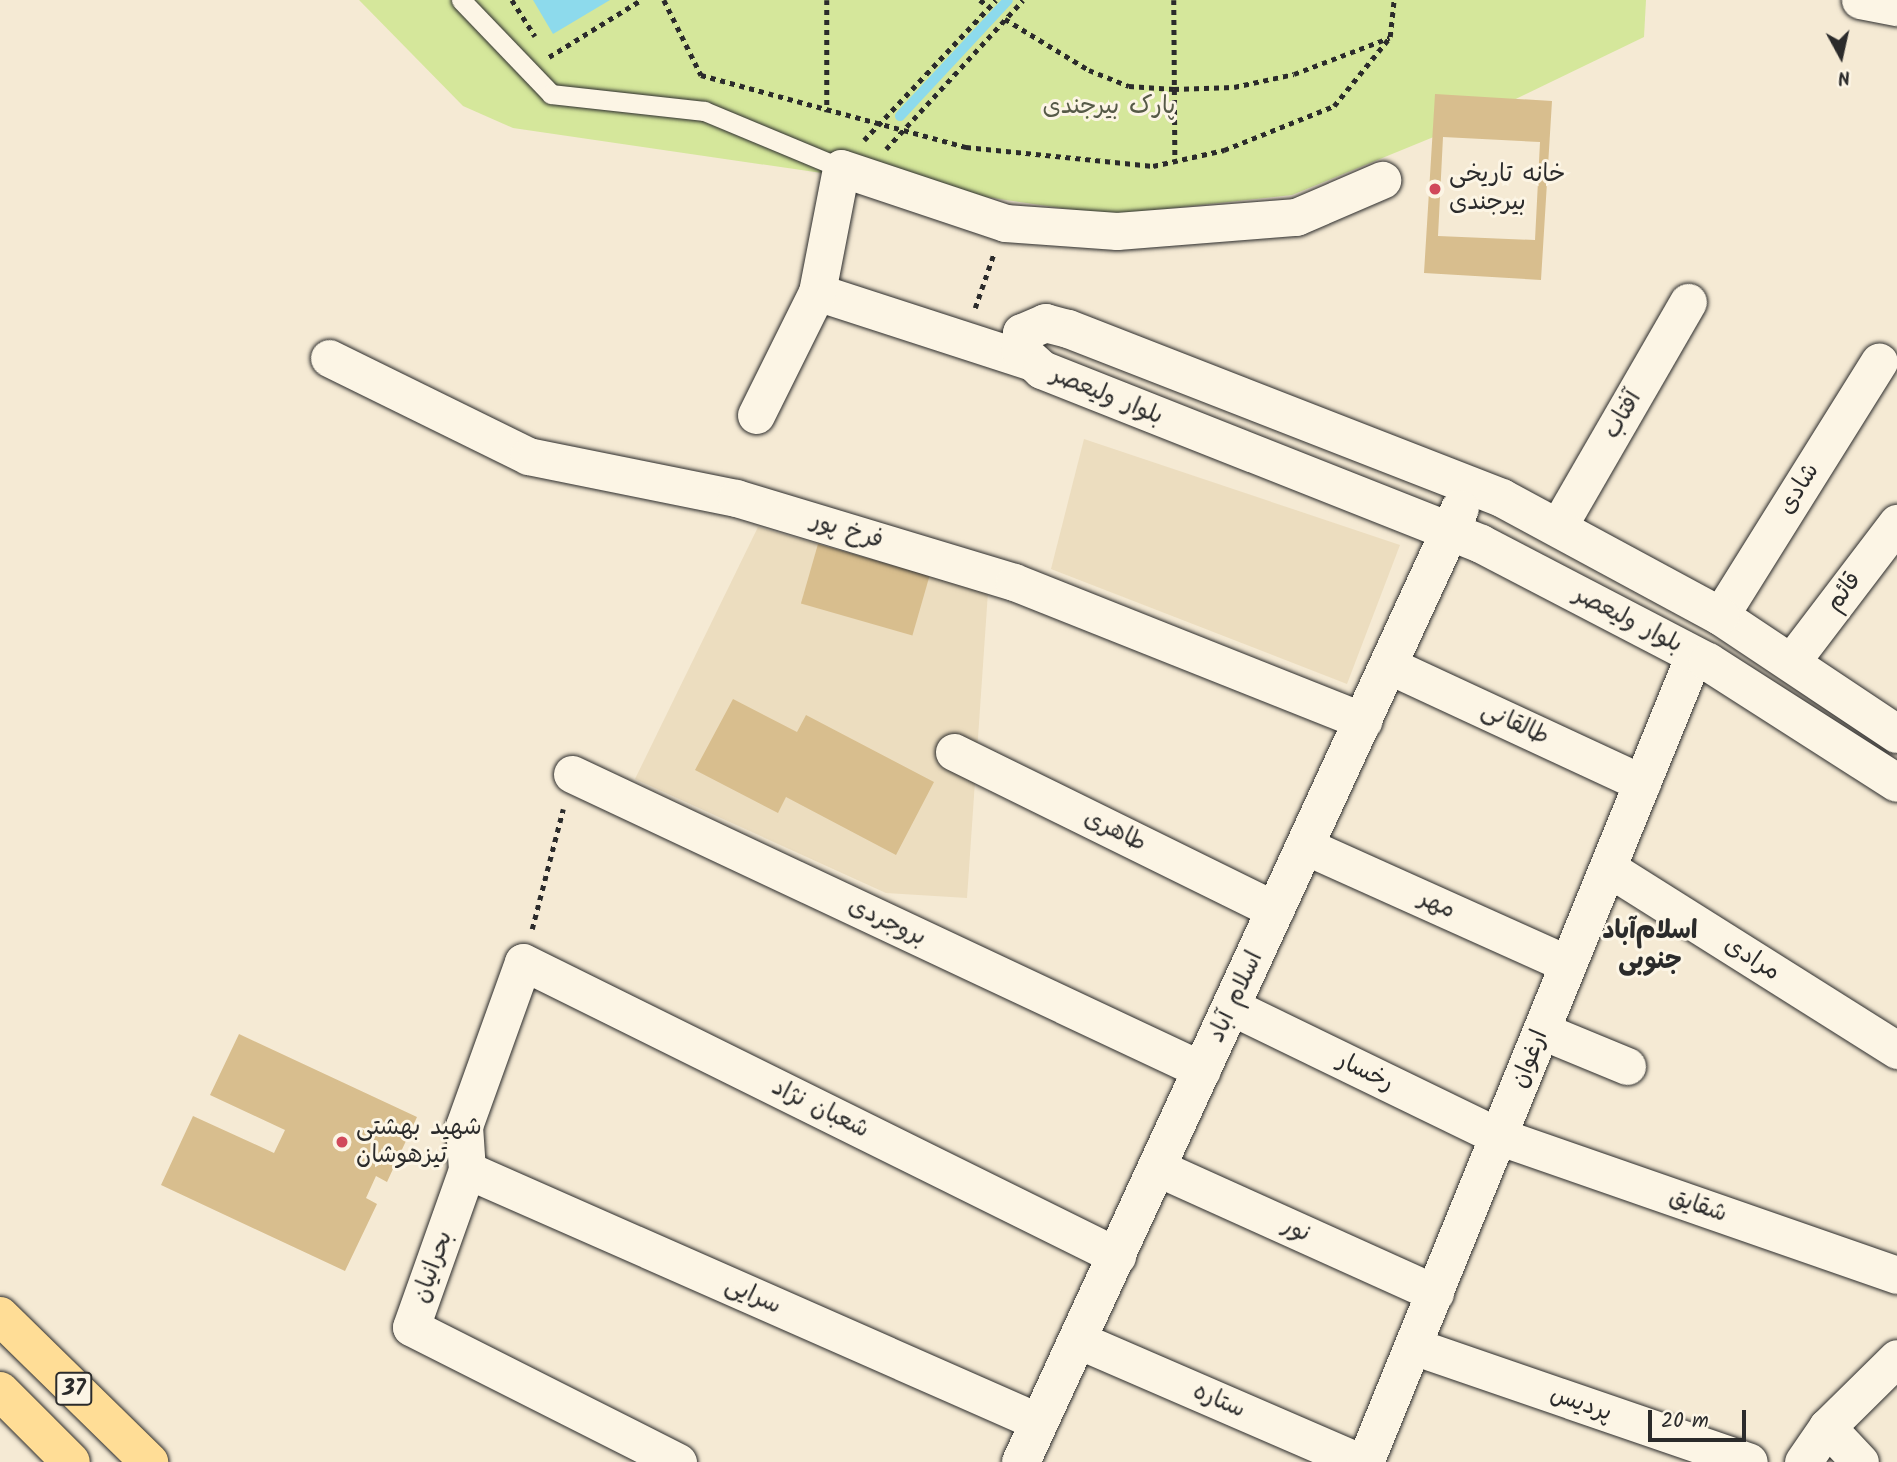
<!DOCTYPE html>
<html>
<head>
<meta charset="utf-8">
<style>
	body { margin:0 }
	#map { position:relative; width:1897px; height:1462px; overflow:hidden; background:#f5ead4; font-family:Kalam,"Playpen Sans Arabic",sans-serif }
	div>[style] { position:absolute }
	.built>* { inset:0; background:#ecddbf }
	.green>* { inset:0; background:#d5e79b }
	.water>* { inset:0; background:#8ddaec }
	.stream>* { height:10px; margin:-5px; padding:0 5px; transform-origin:5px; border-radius:5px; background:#8ddaec }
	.building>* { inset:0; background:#d8be8e; transform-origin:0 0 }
	.path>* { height:4.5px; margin-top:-2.25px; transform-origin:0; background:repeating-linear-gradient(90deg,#2b2b2b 0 5px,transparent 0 10px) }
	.roads { filter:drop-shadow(0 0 2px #2b2b2b) drop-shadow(0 0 2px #2b2b2b) }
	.lane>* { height:19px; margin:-9.5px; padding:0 9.5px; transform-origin:9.5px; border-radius:9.5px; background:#fcf5e5 }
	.street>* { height:37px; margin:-18.5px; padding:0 18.5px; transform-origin:18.5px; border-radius:18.5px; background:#fcf5e5 }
	.secondary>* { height:38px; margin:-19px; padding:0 19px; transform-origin:19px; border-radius:19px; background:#fcf5e5 }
	.highway>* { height:38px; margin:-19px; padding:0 19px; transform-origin:19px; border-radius:19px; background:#ffdd96 }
	.dots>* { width:19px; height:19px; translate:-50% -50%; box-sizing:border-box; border:4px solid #fcf5e5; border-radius:50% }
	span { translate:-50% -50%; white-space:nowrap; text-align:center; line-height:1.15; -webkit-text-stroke:6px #fcf5e5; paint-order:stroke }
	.shield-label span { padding:2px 5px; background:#fcf5e5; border:2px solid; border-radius:5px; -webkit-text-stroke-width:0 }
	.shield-label { font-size:23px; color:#2b2b2b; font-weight:700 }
	.park-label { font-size:24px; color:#565a47 }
	.poi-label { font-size:24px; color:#2b2b2b }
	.left { translate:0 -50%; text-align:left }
	.street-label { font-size:24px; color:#2b2b2b }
	.neighbourhood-label { font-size:26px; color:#2b2b2b; font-weight:700 }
	.north { position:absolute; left:1806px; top:21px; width:70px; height:70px; -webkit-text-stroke:5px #fcf5e5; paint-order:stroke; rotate:172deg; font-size:19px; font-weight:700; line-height:28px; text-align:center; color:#2b2b2b }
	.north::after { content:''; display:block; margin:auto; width:24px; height:32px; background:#2b2b2b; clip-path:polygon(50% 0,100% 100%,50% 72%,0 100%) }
	.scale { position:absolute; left:1648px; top:1410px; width:98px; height:32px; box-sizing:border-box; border:4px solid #2b2b2b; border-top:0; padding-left:9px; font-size:21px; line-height:24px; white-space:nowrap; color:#2b2b2b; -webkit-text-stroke:5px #fcf5e5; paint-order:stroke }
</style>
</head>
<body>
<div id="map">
	<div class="built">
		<div style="clip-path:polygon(1084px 439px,1400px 545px,1347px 684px,1051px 569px)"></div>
		<div style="clip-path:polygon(758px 527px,988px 592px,967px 898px,886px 893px,635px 779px)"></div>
	</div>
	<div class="green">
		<div style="clip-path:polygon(359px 0,1646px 0,1644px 37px,1458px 127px,1292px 195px,1109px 215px,513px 128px,463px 106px)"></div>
	</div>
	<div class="water">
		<div style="clip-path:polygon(533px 0,610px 0,553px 34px)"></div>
	</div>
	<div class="stream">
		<div style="left:900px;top:116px;width:158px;rotate:-47deg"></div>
	</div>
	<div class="building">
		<div style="clip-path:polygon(evenodd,1435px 94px,1552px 101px,1541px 280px,1424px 273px,1435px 94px,1443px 137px,1540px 142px,1535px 240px,1438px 236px,1443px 137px)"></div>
		<div style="left:818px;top:544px;width:116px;height:62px;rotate:16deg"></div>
		<div style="clip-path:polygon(733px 699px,797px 732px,806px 715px,934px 782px,896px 855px,786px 797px,778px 813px,695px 770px)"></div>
		<div style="clip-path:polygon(239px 1034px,417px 1117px,387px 1182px,376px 1176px,366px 1198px,377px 1204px,345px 1271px,161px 1185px,193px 1116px,274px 1153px,285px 1130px,210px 1095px)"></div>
	</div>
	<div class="path">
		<div style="left:512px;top:0;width:43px;rotate:57.4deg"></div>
		<div style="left:664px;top:0;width:84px;rotate:63.7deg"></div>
		<div style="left:701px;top:75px;width:275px;rotate:15.2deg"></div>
		<div style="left:966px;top:147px;width:188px;rotate:5.8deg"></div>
		<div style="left:1153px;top:166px;width:73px;rotate:-12.7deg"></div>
		<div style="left:1224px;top:150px;width:118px;rotate:-21.8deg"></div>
		<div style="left:1334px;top:106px;width:89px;rotate:-50.9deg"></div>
		<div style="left:1390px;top:37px;width:37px;rotate:-84deg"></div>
		<div style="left:827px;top:0;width:112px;rotate:90deg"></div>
		<div style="left:980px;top:0;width:12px;rotate:35deg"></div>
		<div style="left:1174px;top:0;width:161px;rotate:89.6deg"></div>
		<div style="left:1005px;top:19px;width:98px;rotate:31.3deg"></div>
		<div style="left:1089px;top:70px;width:43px;rotate:21.8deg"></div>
		<div style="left:1129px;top:86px;width:45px;rotate:3.8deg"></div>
		<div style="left:1174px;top:89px;width:60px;rotate:-1.9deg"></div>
		<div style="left:1234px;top:87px;width:61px;rotate:-12.2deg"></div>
		<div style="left:1294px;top:74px;width:102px;rotate:-20.8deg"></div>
		<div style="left:549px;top:57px;width:108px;rotate:-31.8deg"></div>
		<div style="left:864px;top:140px;width:192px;rotate:-46.7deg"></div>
		<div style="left:886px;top:149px;width:202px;rotate:-47.4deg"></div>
		<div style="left:975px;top:308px;width:58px;rotate:-70.9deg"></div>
		<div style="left:532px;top:929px;width:124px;rotate:-75.5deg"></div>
	</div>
	<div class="roads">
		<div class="lane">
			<div style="left:461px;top:0;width:130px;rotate:46.2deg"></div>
			<div style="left:551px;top:94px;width:154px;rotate:6.3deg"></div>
			<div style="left:704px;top:111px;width:148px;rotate:22.6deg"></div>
		</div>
		<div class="street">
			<div style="left:1860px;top:0;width:38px;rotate:11deg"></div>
			<div style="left:817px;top:292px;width:227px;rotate:18deg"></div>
			<div style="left:329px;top:358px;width:222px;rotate:26.2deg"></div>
			<div style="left:528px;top:456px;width:212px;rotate:11.4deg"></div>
			<div style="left:736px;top:498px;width:290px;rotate:16.8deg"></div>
			<div style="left:1014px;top:582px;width:376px;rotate:21.7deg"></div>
			<div style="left:756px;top:415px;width:137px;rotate:-63.6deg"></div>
			<div style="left:817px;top:292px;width:126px;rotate:-79deg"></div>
			<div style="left:841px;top:168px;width:173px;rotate:18.5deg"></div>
			<div style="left:1005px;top:223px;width:112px;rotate:4.1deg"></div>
			<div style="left:1117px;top:231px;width:180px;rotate:-4.5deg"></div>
			<div style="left:1296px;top:217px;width:94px;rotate:-23.3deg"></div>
			<div style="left:1558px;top:527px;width:260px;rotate:-60deg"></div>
			<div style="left:1720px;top:616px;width:300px;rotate:-58deg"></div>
			<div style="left:1791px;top:662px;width:175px;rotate:-52.7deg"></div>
			<div style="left:1388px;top:665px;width:280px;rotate:24.9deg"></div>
			<div style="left:954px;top:752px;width:358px;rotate:26.2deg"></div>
			<div style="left:572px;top:774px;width:696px;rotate:25.17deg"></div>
			<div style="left:1305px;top:846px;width:288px;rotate:24.2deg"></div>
			<div style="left:1608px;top:868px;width:342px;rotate:32.2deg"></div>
			<div style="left:1232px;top:1007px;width:296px;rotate:25.9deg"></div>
			<div style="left:1498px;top:1136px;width:423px;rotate:19.2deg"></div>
			<div style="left:1542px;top:1031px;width:92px;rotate:22.4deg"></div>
			<div style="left:1158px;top:1168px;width:304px;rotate:24.3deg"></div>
			<div style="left:467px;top:1170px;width:625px;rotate:23.78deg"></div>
			<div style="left:1078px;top:1340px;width:307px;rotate:23.4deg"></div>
			<div style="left:1413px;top:1346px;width:355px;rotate:19deg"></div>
			<div style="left:1827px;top:1427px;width:48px;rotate:46.7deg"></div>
			<div style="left:678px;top:1462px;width:299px;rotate:-153.2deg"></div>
			<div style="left:411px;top:1327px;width:167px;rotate:-70.4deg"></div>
			<div style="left:467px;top:1170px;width:44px;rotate:-93.9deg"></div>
			<div style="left:464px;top:1126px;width:174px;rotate:-70.2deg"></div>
			<div style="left:523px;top:962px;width:663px;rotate:26.33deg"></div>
			<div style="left:1365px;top:1462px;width:871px;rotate:-67.82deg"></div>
			<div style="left:1803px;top:1462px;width:42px;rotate:-55.6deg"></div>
			<div style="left:1827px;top:1427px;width:98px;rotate:-44.6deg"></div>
		</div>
		<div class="secondary">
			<div style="left:1897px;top:734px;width:213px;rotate:-146.3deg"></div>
			<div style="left:1720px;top:616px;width:248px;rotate:-151.6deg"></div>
			<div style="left:1502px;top:498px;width:466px;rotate:-158.7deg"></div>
			<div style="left:1068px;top:329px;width:23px;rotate:-165deg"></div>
			<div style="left:1046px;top:323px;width:26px;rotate:157deg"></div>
			<div style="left:1022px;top:333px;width:17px;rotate:97deg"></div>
			<div style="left:1020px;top:350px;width:30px;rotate:42deg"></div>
			<div style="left:1042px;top:370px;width:472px;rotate:21.6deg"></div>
			<div style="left:1481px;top:544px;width:256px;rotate:27.5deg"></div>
			<div style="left:1708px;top:662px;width:224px;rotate:32.6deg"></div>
			<div style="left:1021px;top:1462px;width:1049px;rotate:-65.27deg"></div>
		</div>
		<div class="highway">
			<div style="left:0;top:1316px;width:209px;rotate:44.4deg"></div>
			<div style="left:0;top:1391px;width:100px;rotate:45deg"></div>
		</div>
	</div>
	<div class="dots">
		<div style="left:1435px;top:189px;background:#d1495b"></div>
		<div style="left:342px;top:1142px;background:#d1495b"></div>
	</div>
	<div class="shield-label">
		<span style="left:74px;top:1389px">37</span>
	</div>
	<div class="park-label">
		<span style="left:1109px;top:107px">پارک بیرجندی</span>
	</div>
	<div class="poi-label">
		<span class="left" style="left:1449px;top:189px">خانه تاریخی<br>بیرجندی</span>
		<span class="left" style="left:356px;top:1142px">شهید بهشتی<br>تیزهوشان</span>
	</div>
	<div class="street-label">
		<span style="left:1107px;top:396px;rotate:22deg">بلوار ولیعصر</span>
		<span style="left:1623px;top:415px;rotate:-60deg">آفتاب</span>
		<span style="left:1799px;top:489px;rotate:-58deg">شادی</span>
		<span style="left:847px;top:531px;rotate:17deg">فرخ پور</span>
		<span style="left:1844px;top:592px;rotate:-53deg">قائم</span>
		<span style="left:1628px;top:620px;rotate:27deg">بلوار ولیعصر</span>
		<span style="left:1515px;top:724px;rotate:25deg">طالقانی</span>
		<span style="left:1115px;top:831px;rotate:26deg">طاهری</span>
		<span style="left:1437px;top:905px;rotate:24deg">مهر</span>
		<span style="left:887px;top:922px;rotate:25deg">بروجردی</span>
		<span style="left:1752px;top:959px;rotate:32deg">مرادی</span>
		<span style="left:1236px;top:997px;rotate:-65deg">اسلام آباد</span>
		<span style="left:1530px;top:1059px;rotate:-68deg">ارغوان</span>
		<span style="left:1365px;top:1072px;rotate:26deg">رخسار</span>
		<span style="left:820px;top:1109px;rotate:26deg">شعبان نژاد</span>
		<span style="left:1698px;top:1206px;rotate:19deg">شقایق</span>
		<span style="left:1296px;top:1230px;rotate:24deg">نور</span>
		<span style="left:433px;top:1267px;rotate:-70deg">بحرانیان</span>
		<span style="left:753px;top:1296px;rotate:24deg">سرایی</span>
		<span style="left:1219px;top:1401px;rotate:23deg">ستاره</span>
		<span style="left:1581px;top:1404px;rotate:19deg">پردیس</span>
	</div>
	<div class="neighbourhood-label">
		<span style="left:1650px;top:947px">اسلام‌‌آباد<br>جنوبی</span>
	</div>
	<div class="north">N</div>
	<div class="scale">20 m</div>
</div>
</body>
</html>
